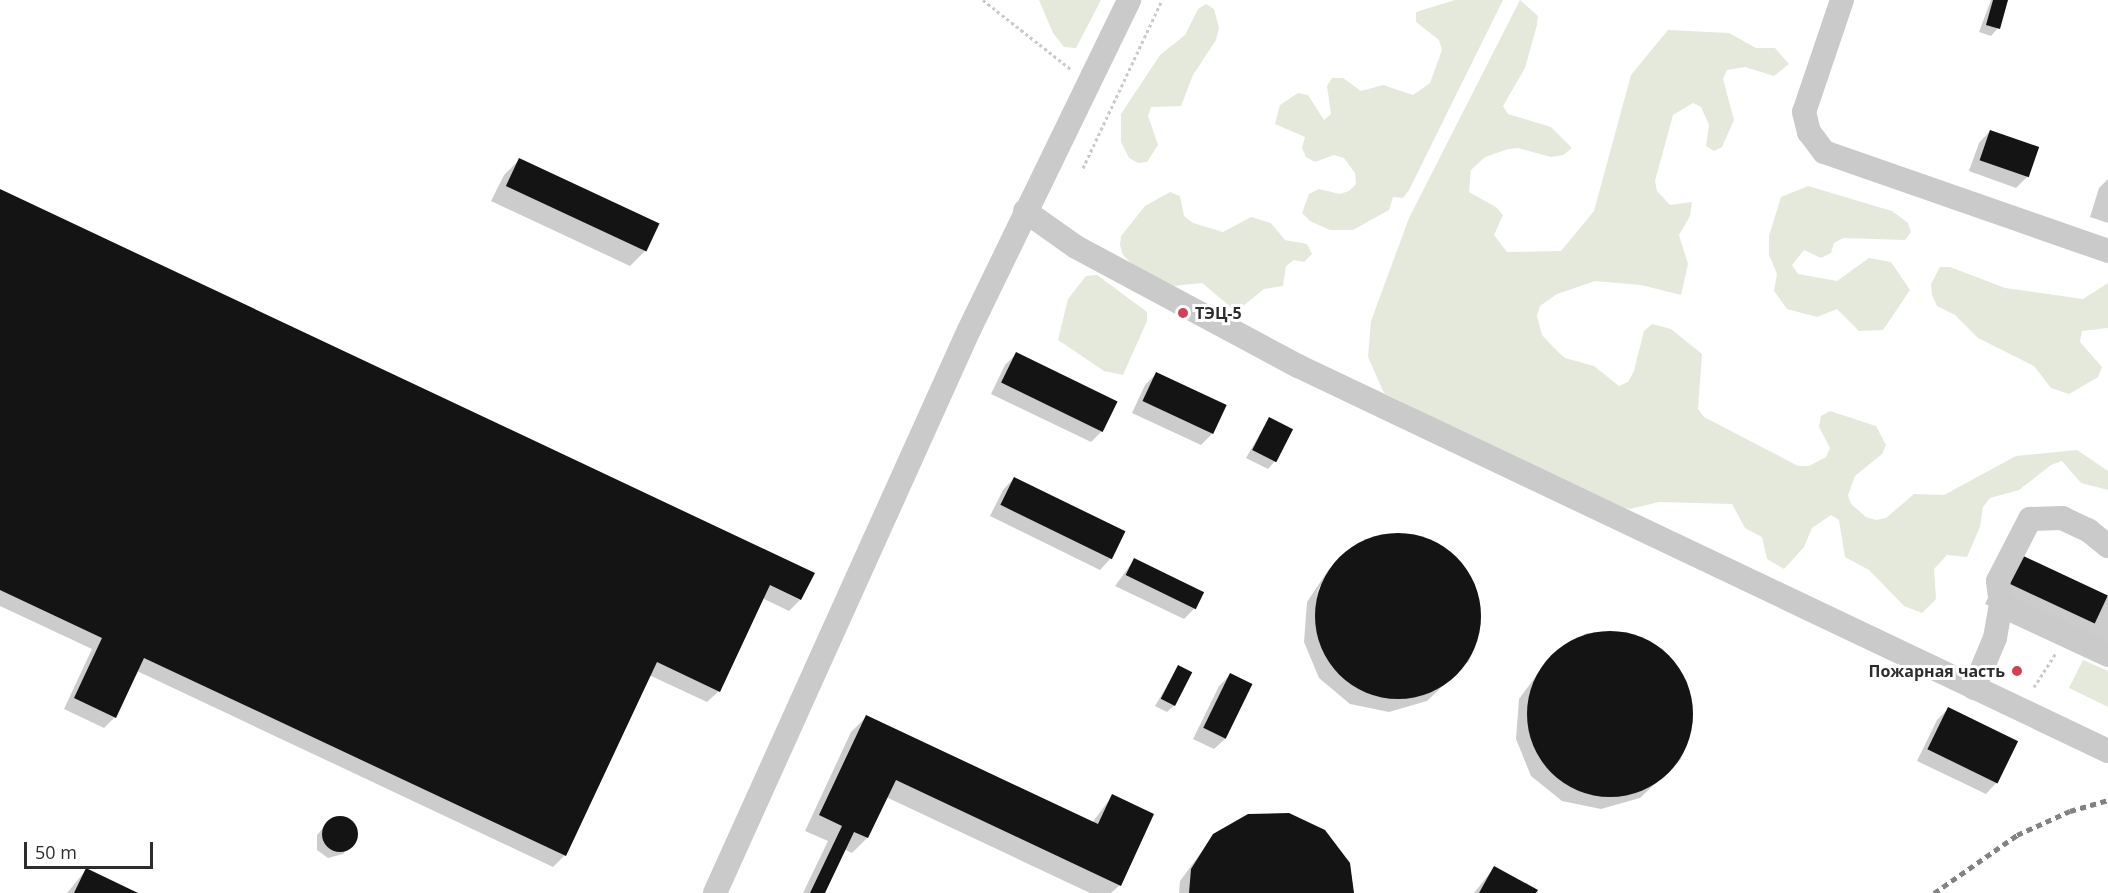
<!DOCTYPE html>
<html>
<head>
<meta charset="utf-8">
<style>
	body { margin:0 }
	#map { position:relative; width:2108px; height:893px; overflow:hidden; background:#fff; font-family:"Open Sans",sans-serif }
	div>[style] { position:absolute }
	.green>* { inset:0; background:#e4e9dc }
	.shadow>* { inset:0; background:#0003 }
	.building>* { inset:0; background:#141414; transform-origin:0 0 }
	.round { border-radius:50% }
	.path>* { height:3px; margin-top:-1.5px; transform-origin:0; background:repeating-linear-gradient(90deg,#cacaca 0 3px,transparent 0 6px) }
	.minor>* { height:24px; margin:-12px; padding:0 12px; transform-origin:12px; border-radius:12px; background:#cacaca }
	.rail>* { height:4.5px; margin-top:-2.25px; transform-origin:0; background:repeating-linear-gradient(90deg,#828282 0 6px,transparent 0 10.5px) }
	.dots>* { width:16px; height:16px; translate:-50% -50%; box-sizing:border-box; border:3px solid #fff; border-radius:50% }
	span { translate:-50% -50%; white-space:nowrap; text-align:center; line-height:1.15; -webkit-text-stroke:6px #fff; paint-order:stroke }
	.poi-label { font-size:16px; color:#2d2d2d; font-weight:700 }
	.left { translate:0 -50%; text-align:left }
	.right { translate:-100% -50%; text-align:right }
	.scale { position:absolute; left:24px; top:842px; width:129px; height:27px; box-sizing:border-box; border:3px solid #2d2d2d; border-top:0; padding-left:8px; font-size:18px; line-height:21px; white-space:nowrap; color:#2d2d2d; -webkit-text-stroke:4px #fff; paint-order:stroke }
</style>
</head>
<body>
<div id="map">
	<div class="green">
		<div style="clip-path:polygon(1039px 0,1101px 0,1076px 48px,1064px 47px,1053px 33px)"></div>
		<div style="clip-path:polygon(1455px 0,1503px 0,1409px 190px,1403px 198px,1393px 197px,1389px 210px,1353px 230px,1330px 230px,1310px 221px,1302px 213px,1309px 194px,1319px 189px,1340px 194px,1349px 191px,1356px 184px,1355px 173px,1344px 158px,1334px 155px,1315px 162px,1306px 157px,1302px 148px,1305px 137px,1275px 124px,1280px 105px,1298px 93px,1308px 95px,1324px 120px,1331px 114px,1327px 86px,1332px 78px,1343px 78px,1361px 91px,1383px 85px,1413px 95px,1430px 83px,1442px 50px,1439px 40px,1416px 22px,1416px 12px)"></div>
		<div style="clip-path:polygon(1520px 0,1538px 16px,1537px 25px,1525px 68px,1503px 106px,1508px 114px,1551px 127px,1572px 148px,1563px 155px,1551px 157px,1518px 148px,1508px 149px,1485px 157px,1471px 170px,1469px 192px,1496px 207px,1503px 215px,1494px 235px,1507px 252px,1561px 251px,1594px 211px,1631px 75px,1668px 30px,1729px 33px,1756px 48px,1775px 48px,1789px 64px,1774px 76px,1745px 67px,1727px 70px,1723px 79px,1734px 120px,1722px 147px,1714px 151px,1706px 146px,1709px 125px,1701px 107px,1693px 103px,1673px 115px,1655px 181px,1657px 191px,1670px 205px,1692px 202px,1690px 216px,1679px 235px,1688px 264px,1681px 295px,1641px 285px,1595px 281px,1557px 294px,1540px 306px,1537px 316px,1542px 335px,1557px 351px,1565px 358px,1594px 366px,1619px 386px,1628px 382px,1634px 371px,1644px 331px,1652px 324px,1671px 329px,1702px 354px,1698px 409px,1704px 417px,1798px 466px,1809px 466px,1826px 457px,1830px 448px,1819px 427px,1821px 416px,1830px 411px,1876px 426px,1886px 445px,1882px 454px,1855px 476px,1848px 495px,1851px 504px,1866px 517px,1876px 520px,1886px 518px,1914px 494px,1944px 495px,2016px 456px,2077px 450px,2108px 471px,2108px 490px,2081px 483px,2062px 461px,2051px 465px,2019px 490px,1990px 498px,1983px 507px,1980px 527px,1967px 557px,1947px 555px,1934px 569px,1936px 599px,1922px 613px,1904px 606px,1869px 570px,1845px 557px,1839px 520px,1831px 515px,1812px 528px,1804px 547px,1784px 569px,1767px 559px,1762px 537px,1745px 528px,1732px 504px,1659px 502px,1630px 509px,1609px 505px,1384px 393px,1368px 357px,1371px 321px,1409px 218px)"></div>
		<div style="clip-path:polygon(1206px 4px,1214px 9px,1219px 28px,1216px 40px,1193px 75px,1181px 106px,1151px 107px,1148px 116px,1158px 145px,1147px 162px,1138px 163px,1129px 158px,1121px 142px,1121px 114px,1160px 55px,1185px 35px,1198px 9px)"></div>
		<div style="clip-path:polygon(1808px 186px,1892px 211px,1908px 223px,1911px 232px,1905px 240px,1843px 238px,1834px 243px,1831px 253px,1821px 258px,1804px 250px,1792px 265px,1798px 274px,1837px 281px,1869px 258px,1891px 262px,1910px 290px,1883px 330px,1859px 331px,1837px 309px,1817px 317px,1787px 309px,1774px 291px,1777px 274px,1769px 255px,1769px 236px,1781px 197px)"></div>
		<div style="clip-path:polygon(1170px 192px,1180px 196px,1184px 216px,1193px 223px,1223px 232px,1251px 217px,1271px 223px,1285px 240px,1307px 244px,1312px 254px,1304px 262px,1294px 260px,1286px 266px,1283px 286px,1264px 289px,1242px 307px,1232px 308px,1202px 283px,1173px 286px,1137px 269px,1123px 255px,1120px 245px,1121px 236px,1145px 206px)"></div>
		<div style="clip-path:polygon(1940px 267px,1950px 267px,2005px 288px,2083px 299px,2108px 283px,2108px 328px,2082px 331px,2080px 342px,2102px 367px,2098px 377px,2069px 394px,2051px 388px,2034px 366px,1978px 338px,1955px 315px,1937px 306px,1932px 295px,1931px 284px)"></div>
		<div style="clip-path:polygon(1097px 275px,1147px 312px,1147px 321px,1123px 375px,1104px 371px,1058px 340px,1068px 299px,1086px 276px)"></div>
		<div style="clip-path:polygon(2083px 660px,2108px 671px,2108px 707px,2069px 688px)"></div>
	</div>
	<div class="shadow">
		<div style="clip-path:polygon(1991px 0,2007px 0,1998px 28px,1991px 36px,1979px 32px)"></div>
		<div style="clip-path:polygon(1990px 131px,2027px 177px,2016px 188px,1969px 171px,1979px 143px)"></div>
		<div style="clip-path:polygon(519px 160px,645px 251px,630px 266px,491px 201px,504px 175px)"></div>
		<div style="clip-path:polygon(2108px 179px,2108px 223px,2090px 217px,2099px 188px)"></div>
		<div style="clip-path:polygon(0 191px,800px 600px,789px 611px,762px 598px,719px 691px,707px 702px,649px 675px,565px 855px,553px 867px,137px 671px,115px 717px,104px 728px,64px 709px,92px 649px,0 606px)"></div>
		<div style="clip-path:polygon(1016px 354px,1102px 431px,1091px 442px,991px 394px,1005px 365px)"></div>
		<div style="clip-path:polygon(1156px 374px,1212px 434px,1201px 445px,1132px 413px,1145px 385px)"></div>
		<div style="clip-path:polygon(1269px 418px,1275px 461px,1268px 469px,1246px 458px)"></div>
		<div style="clip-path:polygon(1014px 478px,1111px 558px,1100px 570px,990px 516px,1003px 490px)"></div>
		<div style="clip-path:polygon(1415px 535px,1451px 552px,1475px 584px,1481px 623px,1469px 661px,1427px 701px,1389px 712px,1350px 704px,1319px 678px,1304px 642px,1307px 602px,1331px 566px,1315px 596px,1341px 556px,1375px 536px)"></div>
		<div style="clip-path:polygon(1134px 560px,1202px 593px,1195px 608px,1184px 619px,1115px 586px)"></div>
		<div style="clip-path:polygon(1998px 577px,2108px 597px,2108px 662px,1985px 604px)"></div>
		<div style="clip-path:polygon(1627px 632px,1663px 649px,1687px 681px,1693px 721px,1681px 759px,1640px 798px,1601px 809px,1562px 801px,1531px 776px,1516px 739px,1519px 699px,1553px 653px,1587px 633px)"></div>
		<div style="clip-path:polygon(1178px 667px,1175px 705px,1167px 712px,1155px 706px)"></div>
		<div style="clip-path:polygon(1230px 675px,1226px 738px,1214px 749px,1193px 739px,1219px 686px)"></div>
		<div style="clip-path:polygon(1948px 709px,2016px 742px,1997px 782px,1986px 794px,1917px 761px,1937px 720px)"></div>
		<div style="clip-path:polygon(866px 717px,1092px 823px,1112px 796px,1120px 885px,1111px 893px,1090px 893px,886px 797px,867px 838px,852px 853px,844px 849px,823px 893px,803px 893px,828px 841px,805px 831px,851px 732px)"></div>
		<div style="clip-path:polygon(348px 819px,355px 826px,356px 840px,343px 854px,328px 858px,317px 850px,317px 835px,330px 820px)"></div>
		<div style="clip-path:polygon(1214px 835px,1353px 893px,1179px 893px,1180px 881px)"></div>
		<div style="clip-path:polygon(1494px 868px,1535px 893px,1474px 893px)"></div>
		<div style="clip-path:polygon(86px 870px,135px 893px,67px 893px)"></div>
	</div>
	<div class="building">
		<div style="clip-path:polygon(1993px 0,2008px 0,2000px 29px,1986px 25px)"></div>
		<div style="left:1990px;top:130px;width:52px;height:32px;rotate:19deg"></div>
		<div style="left:519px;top:158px;width:155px;height:31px;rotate:25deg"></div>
		<div style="clip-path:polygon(0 189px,815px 573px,801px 600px,770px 585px,720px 692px,657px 662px,566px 856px,144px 658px,116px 718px,74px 698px,102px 638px,0 590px)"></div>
		<div style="left:1016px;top:352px;width:113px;height:34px;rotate:26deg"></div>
		<div style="left:1156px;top:372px;width:78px;height:32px;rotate:25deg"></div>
		<div style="left:1269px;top:417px;width:27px;height:37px;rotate:27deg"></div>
		<div style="left:1014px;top:477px;width:124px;height:31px;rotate:26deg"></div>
		<div class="round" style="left:1315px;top:533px;width:166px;height:166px"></div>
		<div style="left:2019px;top:554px;width:98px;height:31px;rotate:25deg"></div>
		<div style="left:1134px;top:558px;width:78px;height:19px;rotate:26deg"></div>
		<div class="round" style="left:1527px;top:631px;width:166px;height:166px"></div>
		<div style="left:1178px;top:665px;width:16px;height:38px;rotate:27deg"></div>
		<div style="left:1230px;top:673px;width:25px;height:61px;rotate:26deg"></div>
		<div style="left:1948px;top:707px;width:78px;height:47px;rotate:26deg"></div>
		<div style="clip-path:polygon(866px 715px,1098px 824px,1112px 794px,1154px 814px,1121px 886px,896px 780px,868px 838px,854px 832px,825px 893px,810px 893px,842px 826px,819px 815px)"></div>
		<div style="clip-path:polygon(1289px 813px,1325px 830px,1350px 863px,1354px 893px,1189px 893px,1191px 869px,1213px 834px,1248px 814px)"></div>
		<div class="round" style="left:322px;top:816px;width:36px;height:36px"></div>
		<div style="clip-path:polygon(1494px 866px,1538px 890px,1536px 893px,1479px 893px)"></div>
		<div style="clip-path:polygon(86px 868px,138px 893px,74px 893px)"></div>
	</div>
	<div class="path">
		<div style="left:983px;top:0;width:113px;rotate:38.2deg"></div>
		<div style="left:1083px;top:168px;width:186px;rotate:-64.8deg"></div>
		<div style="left:2034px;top:687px;width:40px;rotate:-57.1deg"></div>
	</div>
	<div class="minor">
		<div style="left:1842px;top:0;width:118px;rotate:108.7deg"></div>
		<div style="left:1804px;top:112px;width:21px;rotate:76deg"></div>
		<div style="left:1809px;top:132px;width:25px;rotate:53deg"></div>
		<div style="left:1824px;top:152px;width:301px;rotate:19.2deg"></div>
		<div style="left:1025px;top:211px;width:62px;rotate:35.2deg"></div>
		<div style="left:1076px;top:247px;width:252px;rotate:28.2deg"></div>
		<div style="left:1298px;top:366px;width:897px;rotate:25.42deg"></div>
		<div style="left:2001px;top:605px;width:118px;rotate:25deg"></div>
		<div style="left:1974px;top:688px;width:54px;rotate:-67.2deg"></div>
		<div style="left:1995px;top:638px;width:34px;rotate:-80deg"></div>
		<div style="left:2001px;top:605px;width:24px;rotate:-97deg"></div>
		<div style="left:1998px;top:581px;width:70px;rotate:-62.7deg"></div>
		<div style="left:2030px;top:519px;width:32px;rotate:-2deg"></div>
		<div style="left:2062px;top:518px;width:29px;rotate:25deg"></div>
		<div style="left:2088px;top:530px;width:26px;rotate:39deg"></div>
		<div style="left:715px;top:893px;width:618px;rotate:-65.72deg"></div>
		<div style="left:969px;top:330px;width:367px;rotate:-64.1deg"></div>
	</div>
	<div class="rail">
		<div style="left:1934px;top:893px;width:101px;rotate:-34.9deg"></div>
		<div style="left:2017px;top:835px;width:58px;rotate:-24.4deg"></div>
		<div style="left:2070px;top:811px;width:40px;rotate:-16deg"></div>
	</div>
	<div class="dots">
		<div style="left:1183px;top:313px;background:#d44053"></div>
		<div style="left:2017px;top:671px;background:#d44053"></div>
	</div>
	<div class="poi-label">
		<span class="left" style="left:1195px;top:313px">ТЭЦ-5</span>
		<span class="right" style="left:2005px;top:671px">Пожарная часть</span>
	</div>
	<div class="scale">50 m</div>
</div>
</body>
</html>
